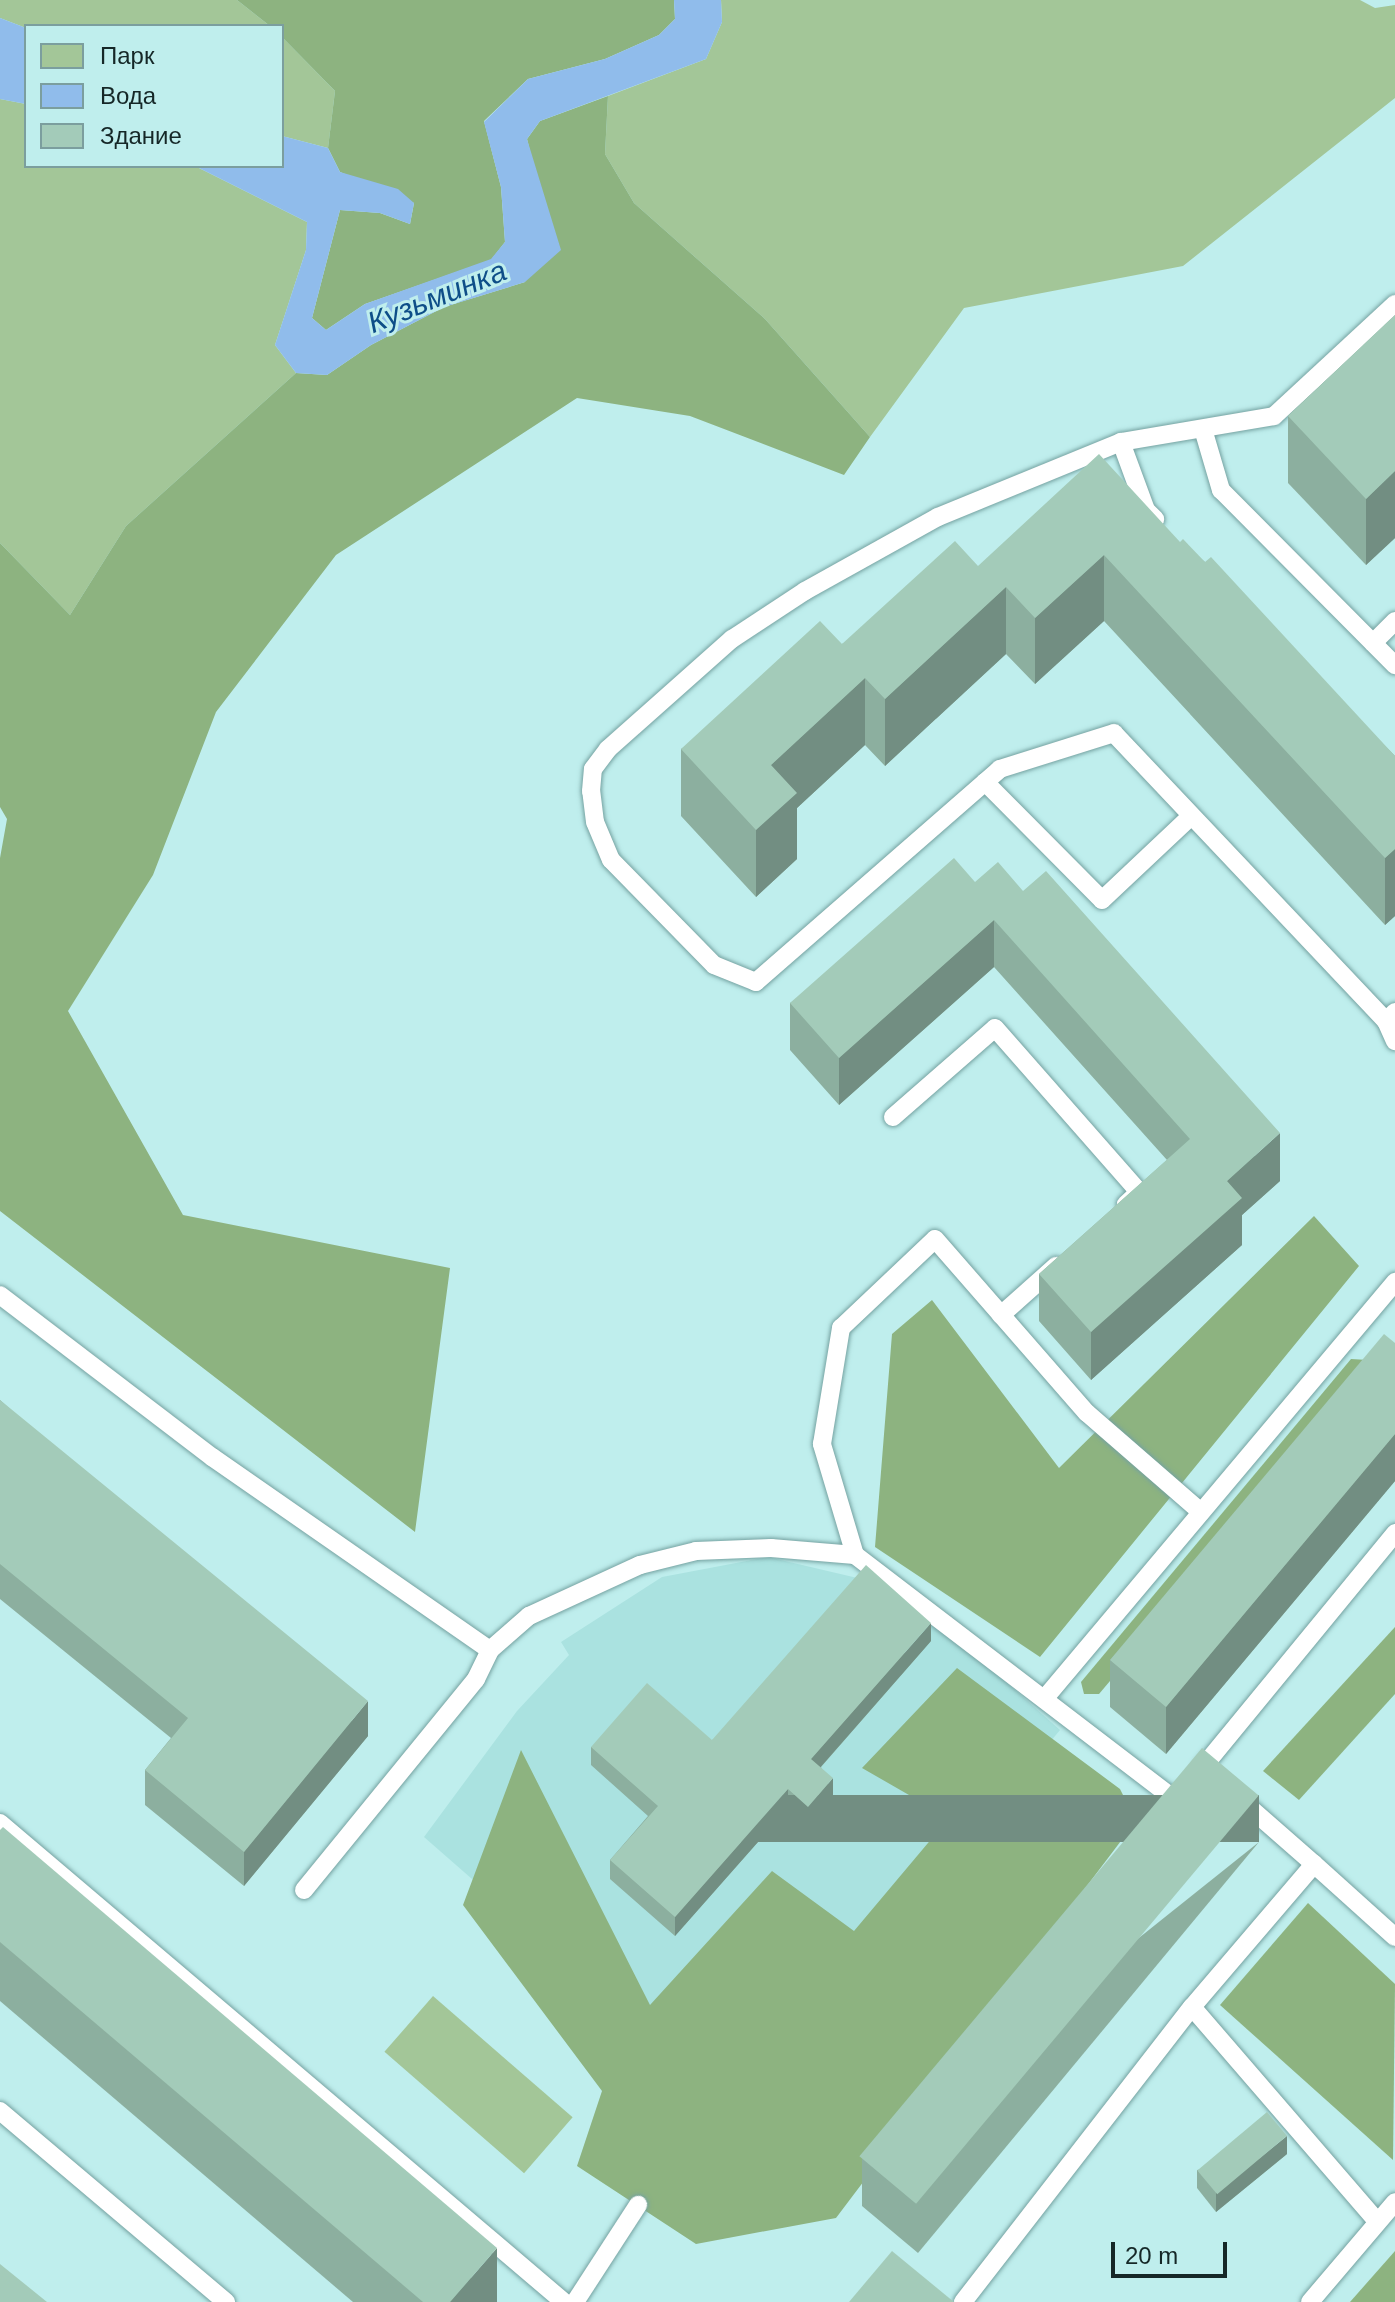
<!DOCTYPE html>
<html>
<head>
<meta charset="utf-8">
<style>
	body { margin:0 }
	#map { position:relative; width:1395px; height:2302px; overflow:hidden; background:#bfeeed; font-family:Arial,sans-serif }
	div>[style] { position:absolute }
	.built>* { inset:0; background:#aae2e0 }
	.green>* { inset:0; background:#a3c698; transform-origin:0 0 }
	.forest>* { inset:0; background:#8db380 }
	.water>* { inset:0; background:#90bceb }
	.roads { filter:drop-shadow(0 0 2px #75a2a1) drop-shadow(0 0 2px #75a2a1) }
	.service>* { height:18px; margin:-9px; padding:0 9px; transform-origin:9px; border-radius:9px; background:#fff }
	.wall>* { inset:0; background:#8caf9f }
	.shaded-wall>* { inset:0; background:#728e82; transform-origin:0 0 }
	.building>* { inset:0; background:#a3cbb9; transform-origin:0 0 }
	span { translate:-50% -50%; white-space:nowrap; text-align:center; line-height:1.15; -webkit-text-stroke:6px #bfeeed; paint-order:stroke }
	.water-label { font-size:30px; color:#0e4e88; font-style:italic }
	.legend { position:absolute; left:24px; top:24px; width:260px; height:144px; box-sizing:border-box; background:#bfeeed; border:2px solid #7b9e9e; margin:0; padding:10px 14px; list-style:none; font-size:24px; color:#152727 }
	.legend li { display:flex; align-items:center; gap:16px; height:40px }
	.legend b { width:40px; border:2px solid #7b9e9e }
	.scale { position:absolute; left:1111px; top:2242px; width:116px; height:36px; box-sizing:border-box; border:4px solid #152727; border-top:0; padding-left:10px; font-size:24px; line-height:28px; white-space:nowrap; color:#152727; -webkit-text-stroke:6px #bfeeed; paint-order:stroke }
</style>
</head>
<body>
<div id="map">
	<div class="built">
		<div style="clip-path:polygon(768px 1557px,900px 1588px,1060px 1730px,742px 2115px,424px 1837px,517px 1711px,569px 1655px,561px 1642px,662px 1577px)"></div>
	</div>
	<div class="green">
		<div style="clip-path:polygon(0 0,237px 0,270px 26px,26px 28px,0 18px)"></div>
		<div style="clip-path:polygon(721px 0,1360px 0,1375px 8px,1395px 5px,1395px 98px,1183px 266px,964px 308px,870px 437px,765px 319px,634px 203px,605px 154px,608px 96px,706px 59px,722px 22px)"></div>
		<div style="clip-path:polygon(282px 37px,335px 91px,328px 148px,282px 136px)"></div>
		<div style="clip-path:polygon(0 99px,26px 104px,26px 166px,195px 166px,307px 222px,306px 250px,275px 345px,296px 373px,126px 526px,70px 615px,0 543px)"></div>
		<div style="left:433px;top:1996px;width:185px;height:74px;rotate:41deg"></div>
	</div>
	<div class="forest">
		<div style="clip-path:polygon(237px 0,674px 0,675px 19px,659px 35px,605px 59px,528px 79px,484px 121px,501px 187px,505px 242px,491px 260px,365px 304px,326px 330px,312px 318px,340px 210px,380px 213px,410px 224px,414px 203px,340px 172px,328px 148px,335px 91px,282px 37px,282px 26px,270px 26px)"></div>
		<div style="clip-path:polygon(608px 96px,605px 154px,634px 203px,765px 319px,870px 437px,844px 475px,690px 416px,577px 398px,336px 555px,216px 712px,153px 875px,68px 1011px,183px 1215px,450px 1268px,415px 1532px,0 1211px,0 858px,7px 819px,0 807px,0 543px,70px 615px,126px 526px,296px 373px,327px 375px,371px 345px,444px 307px,525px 282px,537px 180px,527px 139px,540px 121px)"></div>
		<div style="clip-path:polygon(1314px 1216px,1359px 1266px,1040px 1657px,875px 1547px,892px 1334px,932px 1300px,1059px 1468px)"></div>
		<div style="clip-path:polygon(1351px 1359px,1368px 1360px,1369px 1374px,1099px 1694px,1084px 1694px,1081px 1682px)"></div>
		<div style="clip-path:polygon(1395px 1627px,1395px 1694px,1299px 1800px,1263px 1771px)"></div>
		<div style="clip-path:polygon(957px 1668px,1120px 1789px,1136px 1821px,836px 2218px,696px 2244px,577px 2166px,602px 2091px,463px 1905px,521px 1750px,650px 2005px,772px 1871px,854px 1931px,949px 1818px,862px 1768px)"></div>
		<div style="clip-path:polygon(1308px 1903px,1395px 1984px,1393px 2160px,1220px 2005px)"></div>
		<div style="clip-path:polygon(1395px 2251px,1395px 2302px,1350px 2302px)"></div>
	</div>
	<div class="water">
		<div style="clip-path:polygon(674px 0,721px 0,722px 22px,706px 59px,540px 121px,527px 139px,561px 250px,525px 282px,444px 307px,371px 345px,327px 375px,296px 373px,275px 345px,306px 250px,307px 222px,195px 166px,282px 166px,282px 136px,328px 148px,340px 172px,398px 189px,414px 203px,410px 224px,380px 213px,340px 210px,312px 318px,326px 330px,365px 304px,491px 259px,505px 242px,501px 187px,484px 122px,528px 79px,605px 59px,659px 35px,675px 19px)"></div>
		<div style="clip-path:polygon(0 18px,26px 28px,26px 104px,0 99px)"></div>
	</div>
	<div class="roads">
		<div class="service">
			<div style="left:1203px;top:429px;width:64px;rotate:73.6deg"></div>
			<div style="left:1221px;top:490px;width:247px;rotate:45.2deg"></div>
			<div style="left:1121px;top:442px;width:72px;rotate:69.8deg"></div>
			<div style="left:1146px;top:510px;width:13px;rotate:45deg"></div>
			<div style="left:1373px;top:643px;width:31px;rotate:-45deg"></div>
			<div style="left:985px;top:782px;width:166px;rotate:45.2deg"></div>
			<div style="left:1102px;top:900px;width:122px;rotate:-43.3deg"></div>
			<div style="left:1395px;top:1012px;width:13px;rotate:135deg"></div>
			<div style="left:1386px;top:1021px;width:22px;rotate:66deg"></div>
			<div style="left:1386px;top:1021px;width:396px;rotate:-133.4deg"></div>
			<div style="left:1114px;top:733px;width:120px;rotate:162.5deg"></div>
			<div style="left:1000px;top:769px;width:324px;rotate:138.9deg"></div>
			<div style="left:756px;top:982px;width:45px;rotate:-158deg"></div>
			<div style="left:714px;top:965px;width:147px;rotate:-134.4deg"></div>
			<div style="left:611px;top:860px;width:41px;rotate:-112.8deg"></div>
			<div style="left:595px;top:822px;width:31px;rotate:-97deg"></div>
			<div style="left:591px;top:791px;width:22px;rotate:-85deg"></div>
			<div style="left:593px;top:769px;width:25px;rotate:-53deg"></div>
			<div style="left:608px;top:749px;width:166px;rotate:-41.6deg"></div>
			<div style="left:732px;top:639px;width:87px;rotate:-33.3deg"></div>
			<div style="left:805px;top:591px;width:152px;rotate:-29.1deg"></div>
			<div style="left:938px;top:517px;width:198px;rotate:-22.3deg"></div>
			<div style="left:1121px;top:442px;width:155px;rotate:-9.6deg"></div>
			<div style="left:1274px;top:416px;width:165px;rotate:-42.8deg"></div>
			<div style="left:893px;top:1117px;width:135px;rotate:-41.1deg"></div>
			<div style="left:995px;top:1028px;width:218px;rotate:48.7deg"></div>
			<div style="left:1139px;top:1192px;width:18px;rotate:137deg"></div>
			<div style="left:0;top:1295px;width:267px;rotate:37.4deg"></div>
			<div style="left:212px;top:1457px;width:338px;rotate:34.8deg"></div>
			<div style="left:490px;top:1650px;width:52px;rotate:-41.1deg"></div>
			<div style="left:529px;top:1616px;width:122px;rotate:-24.7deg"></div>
			<div style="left:640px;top:1565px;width:58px;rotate:-14deg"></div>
			<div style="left:696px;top:1551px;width:75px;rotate:-2.3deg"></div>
			<div style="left:771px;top:1548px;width:84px;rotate:4.8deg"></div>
			<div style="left:855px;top:1555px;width:402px;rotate:37.4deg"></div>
			<div style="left:1174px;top:1799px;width:10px;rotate:-45deg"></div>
			<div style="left:1001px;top:1315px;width:74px;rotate:-41.7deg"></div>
			<div style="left:855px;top:1555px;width:116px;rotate:-106.6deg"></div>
			<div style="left:822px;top:1444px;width:118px;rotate:-80.7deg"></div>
			<div style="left:841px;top:1328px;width:129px;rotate:-43.4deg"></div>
			<div style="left:935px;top:1239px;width:231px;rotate:48.9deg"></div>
			<div style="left:1087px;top:1413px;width:151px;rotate:41deg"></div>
			<div style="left:1045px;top:1698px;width:544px;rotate:-49.92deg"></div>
			<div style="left:1203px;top:1767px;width:303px;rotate:-50.6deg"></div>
			<div style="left:0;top:1823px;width:740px;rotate:40.34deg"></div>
			<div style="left:1314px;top:1864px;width:109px;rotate:42deg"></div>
			<div style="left:304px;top:1890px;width:272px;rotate:-50.8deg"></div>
			<div style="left:476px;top:1679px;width:32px;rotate:-64deg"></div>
			<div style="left:1192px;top:2007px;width:283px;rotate:49.2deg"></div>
			<div style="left:0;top:2111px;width:296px;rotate:40.2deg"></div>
			<div style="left:575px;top:2302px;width:116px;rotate:-57deg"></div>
			<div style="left:963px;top:2302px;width:373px;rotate:-52.2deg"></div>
			<div style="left:1192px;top:2007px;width:188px;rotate:-49.5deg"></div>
			<div style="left:1314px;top:1864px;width:96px;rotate:-138.8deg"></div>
			<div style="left:1310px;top:2302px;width:131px;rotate:-49.6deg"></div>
		</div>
	</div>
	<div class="wall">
		<div style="clip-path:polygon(1395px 315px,1395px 538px,1366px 565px,1288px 483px,1288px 416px)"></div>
		<div style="clip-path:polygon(1180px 542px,1205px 562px,1395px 756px,1395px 916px,1385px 925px,1104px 621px,1035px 684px,1006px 654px,885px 766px,865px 745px,797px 808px,797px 859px,756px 897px,681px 816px,681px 749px,842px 644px,978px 566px)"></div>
		<div style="clip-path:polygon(975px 882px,1280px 1181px,1242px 1215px,1242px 1245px,1091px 1380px,1039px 1321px,1039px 1274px,1167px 1160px,994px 967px,839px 1105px,790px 1050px,790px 1003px)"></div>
		<div style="clip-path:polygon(1395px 1343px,1395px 1481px,1166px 1754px,1110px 1707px,1110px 1660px)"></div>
		<div style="clip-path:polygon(0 1400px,368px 1736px,244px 1886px,145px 1805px,145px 1770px,171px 1738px,0 1599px)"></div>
		<div style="clip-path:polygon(931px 1641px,821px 1767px,833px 1797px,808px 1825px,788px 1808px,675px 1936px,610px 1879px,610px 1860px,648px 1816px,591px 1765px,591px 1747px,712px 1740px)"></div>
		<div style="clip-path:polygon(0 1830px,497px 2302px,353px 2302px,0 2001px)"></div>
		<div style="clip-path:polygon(1259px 1842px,918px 2253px,862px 2206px,862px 2159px)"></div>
		<div style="clip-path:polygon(1287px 2154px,1216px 2212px,1197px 2188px,1197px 2170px)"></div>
	</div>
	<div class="shaded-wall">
		<div style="clip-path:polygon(1395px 471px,1395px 538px,1366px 565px,1366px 499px)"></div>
		<div style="clip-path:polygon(1104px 555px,1104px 621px,1035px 684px,1035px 618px)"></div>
		<div style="clip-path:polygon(1006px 587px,1006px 654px,885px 766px,885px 699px)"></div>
		<div style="clip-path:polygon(865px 678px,865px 745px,797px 808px,797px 859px,756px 897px,756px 830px,771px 765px)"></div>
		<div style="clip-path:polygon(1395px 849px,1395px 916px,1385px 925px,1385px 858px)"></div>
		<div style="clip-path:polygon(994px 920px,994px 967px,839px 1105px,839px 1058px)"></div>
		<div style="clip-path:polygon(1280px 1133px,1280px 1181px,1242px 1215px,1242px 1245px,1091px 1380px,1091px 1332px,1227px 1181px)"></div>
		<div style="clip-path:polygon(1395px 1434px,1395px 1481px,1166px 1754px,1166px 1707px)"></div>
		<div style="clip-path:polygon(931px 1623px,931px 1641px,811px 1778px,811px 1759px)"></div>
		<div style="clip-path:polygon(368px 1701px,368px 1736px,244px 1886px,244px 1852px)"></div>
		<div style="clip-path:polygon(833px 1778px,833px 1797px,808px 1825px,808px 1807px)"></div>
		<div style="clip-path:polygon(788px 1789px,788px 1808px,675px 1936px,675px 1917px)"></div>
		<div style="left:1259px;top:1795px;width:47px;height:534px;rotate:90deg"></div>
		<div style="clip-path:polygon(1287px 2136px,1287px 2154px,1216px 2212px,1216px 2193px)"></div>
		<div style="clip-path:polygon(497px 2248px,497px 2302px,450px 2302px)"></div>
	</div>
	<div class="building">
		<div style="clip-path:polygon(1395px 315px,1395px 471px,1366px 499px,1288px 416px)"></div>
		<div style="clip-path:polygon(1099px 454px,1180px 542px,1183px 539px,1205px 562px,1211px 557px,1395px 756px,1395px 849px,1385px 858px,1104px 555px,1035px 618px,1006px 587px,885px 699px,865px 678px,771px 765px,797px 793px,756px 830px,681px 749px,820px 621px,842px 644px,955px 541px,978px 566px)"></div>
		<div style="clip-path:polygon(954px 858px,975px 882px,998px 862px,1023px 891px,1046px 871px,1280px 1133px,1227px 1181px,1242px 1198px,1091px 1332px,1039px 1274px,1190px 1139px,994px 920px,839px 1058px,790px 1003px)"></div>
		<div style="clip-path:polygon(1384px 1334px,1395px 1343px,1395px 1434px,1166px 1707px,1110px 1660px)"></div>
		<div style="clip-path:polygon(0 1400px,368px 1701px,244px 1852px,145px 1770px,188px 1718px,0 1564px)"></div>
		<div style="clip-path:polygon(866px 1565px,931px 1623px,811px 1759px,833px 1778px,808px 1807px,788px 1789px,675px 1917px,610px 1860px,658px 1806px,591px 1747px,647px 1683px,712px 1740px)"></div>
		<div style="left:1202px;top:1748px;width:74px;height:533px;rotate:40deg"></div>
		<div style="clip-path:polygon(3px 1827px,497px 2248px,450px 2302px,423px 2302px,0 1942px,0 1830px)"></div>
		<div style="left:1267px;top:2112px;width:31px;height:91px;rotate:50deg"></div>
		<div style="clip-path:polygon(892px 2251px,954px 2302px,849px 2302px)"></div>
		<div style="clip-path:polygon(0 2264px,47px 2302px,0 2302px)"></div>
	</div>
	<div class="water-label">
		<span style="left:437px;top:297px;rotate:-22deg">Кузьминка</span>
	</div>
	<ul class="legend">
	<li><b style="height:22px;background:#a3c698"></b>Парк</li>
	<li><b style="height:22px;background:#90bceb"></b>Вода</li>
	<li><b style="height:22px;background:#a3cbb9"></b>Здание</li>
	</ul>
	<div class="scale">20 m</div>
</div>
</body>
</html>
